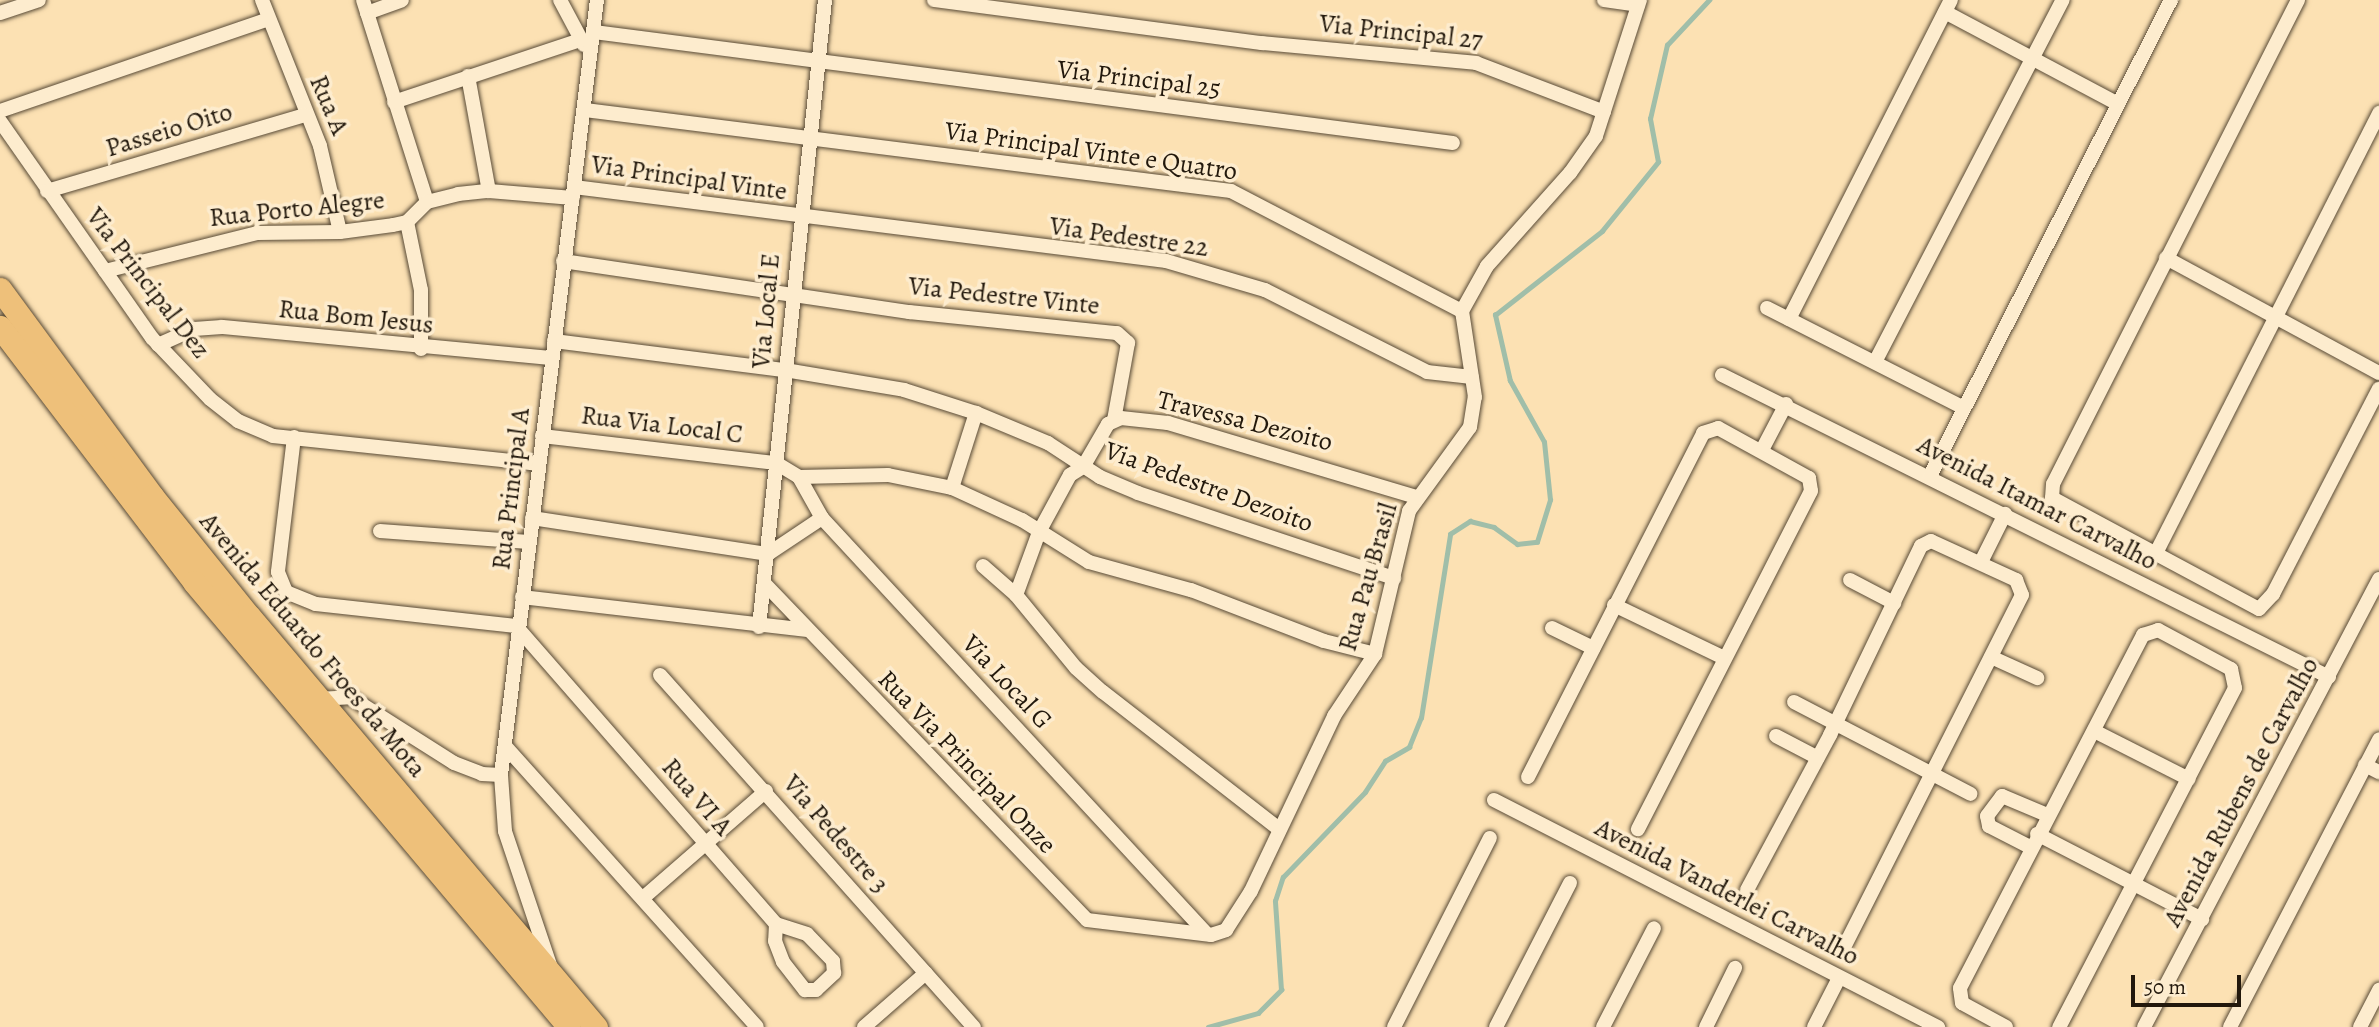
<!DOCTYPE html>
<html>
<head>
<meta charset="utf-8">
<style>
	body { margin:0 }
	#map { position:relative; width:2379px; height:1027px; overflow:hidden; background:#fce1b3; font-family:Alegreya,serif }
	div>[style] { position:absolute }
	.stream>* { height:4.5px; margin:-2.25px; padding:0 2.25px; transform-origin:2.25px; border-radius:2.25px; background:#a0bea9 }
	.roads { filter:drop-shadow(0 0 2px #584a36) drop-shadow(0 0 2px #584a36) }
	.minor>* { height:14px; margin:-7px; padding:0 7px; transform-origin:7px; border-radius:7px; background:#fdecce }
	.trunk>* { height:23px; margin:-11.5px; padding:0 11.5px; transform-origin:11.5px; border-radius:11.5px; background:#eec07a }
	span { translate:-50% -50%; white-space:nowrap; text-align:center; line-height:1.15; -webkit-text-stroke:7px #fdecce; paint-order:stroke }
	.street-label { font-size:26px; color:#22180c }
	.scale { position:absolute; left:2131px; top:975px; width:110px; height:32px; box-sizing:border-box; border:4px solid #22180c; border-top:0; padding-left:9px; font-size:21px; line-height:24px; white-space:nowrap; color:#22180c; -webkit-text-stroke:5px #fdecce; paint-order:stroke }
</style>
</head>
<body>
<div id="map">
	<div class="stream">
		<div style="left:1208px;top:1027px;width:52px;rotate:-15.6deg"></div>
		<div style="left:1258px;top:1013px;width:33px;rotate:-45deg"></div>
		<div style="left:1281px;top:990px;width:89px;rotate:-93.9deg"></div>
		<div style="left:1275px;top:901px;width:25px;rotate:-72deg"></div>
		<div style="left:1283px;top:877px;width:118px;rotate:-46deg"></div>
		<div style="left:1365px;top:792px;width:37px;rotate:-57deg"></div>
		<div style="left:1385px;top:761px;width:28px;rotate:-30deg"></div>
		<div style="left:1409px;top:747px;width:31px;rotate:-68deg"></div>
		<div style="left:1421px;top:718px;width:186px;rotate:-81deg"></div>
		<div style="left:1450px;top:534px;width:24px;rotate:-33deg"></div>
		<div style="left:1470px;top:521px;width:25px;rotate:14deg"></div>
		<div style="left:1494px;top:527px;width:29px;rotate:36deg"></div>
		<div style="left:1517px;top:544px;width:20px;rotate:-6deg"></div>
		<div style="left:1537px;top:542px;width:44px;rotate:-72.8deg"></div>
		<div style="left:1550px;top:500px;width:58px;rotate:-95.9deg"></div>
		<div style="left:1544px;top:442px;width:70px;rotate:-119.1deg"></div>
		<div style="left:1510px;top:381px;width:68px;rotate:-102.8deg"></div>
		<div style="left:1495px;top:315px;width:136px;rotate:-38.1deg"></div>
		<div style="left:1602px;top:231px;width:89px;rotate:-50.9deg"></div>
		<div style="left:1658px;top:162px;width:44px;rotate:-100.5deg"></div>
		<div style="left:1650px;top:119px;width:76px;rotate:-77.1deg"></div>
		<div style="left:1667px;top:45px;width:62px;rotate:-47deg"></div>
	</div>
	<div class="roads">
		<div class="minor">
			<div style="left:262px;top:0;width:157px;rotate:68.3deg"></div>
			<div style="left:320px;top:146px;width:88px;rotate:76.9deg"></div>
			<div style="left:363px;top:0;width:212px;rotate:72.4deg"></div>
			<div style="left:560px;top:0;width:51px;rotate:61.9deg"></div>
			<div style="left:934px;top:0;width:331px;rotate:7.5deg"></div>
			<div style="left:1262px;top:43px;width:215px;rotate:5.3deg"></div>
			<div style="left:1476px;top:63px;width:137px;rotate:20.9deg"></div>
			<div style="left:1604px;top:0;width:34px;rotate:8deg"></div>
			<div style="left:2298px;top:0;width:542px;rotate:116.85deg"></div>
			<div style="left:2053px;top:484px;width:14px;rotate:94deg"></div>
			<div style="left:2052px;top:498px;width:235px;rotate:28.2deg"></div>
			<div style="left:2259px;top:609px;width:21px;rotate:-47deg"></div>
			<div style="left:2273px;top:594px;width:231px;rotate:-62.7deg"></div>
			<div style="left:1945px;top:12px;width:196px;rotate:28deg"></div>
			<div style="left:0;top:13px;width:41px;rotate:-18.4deg"></div>
			<div style="left:367px;top:13px;width:37px;rotate:-20deg"></div>
			<div style="left:594px;top:32px;width:866px;rotate:7.36deg"></div>
			<div style="left:468px;top:76px;width:117px;rotate:79.7deg"></div>
			<div style="left:394px;top:102px;width:196px;rotate:-18.4deg"></div>
			<div style="left:585px;top:110px;width:651px;rotate:7.15deg"></div>
			<div style="left:1231px;top:191px;width:260px;rotate:27.5deg"></div>
			<div style="left:0;top:111px;width:283px;rotate:-18.9deg"></div>
			<div style="left:0;top:121px;width:265px;rotate:55deg"></div>
			<div style="left:152px;top:338px;width:84px;rotate:46.4deg"></div>
			<div style="left:210px;top:399px;width:36px;rotate:38deg"></div>
			<div style="left:238px;top:421px;width:38px;rotate:23deg"></div>
			<div style="left:273px;top:436px;width:266px;rotate:6deg"></div>
			<div style="left:574px;top:187px;width:597px;rotate:7.13deg"></div>
			<div style="left:1166px;top:261px;width:103px;rotate:16.3deg"></div>
			<div style="left:1265px;top:290px;width:182px;rotate:26.8deg"></div>
			<div style="left:1427px;top:372px;width:45px;rotate:6.3deg"></div>
			<div style="left:47px;top:191px;width:269px;rotate:-16.4deg"></div>
			<div style="left:407px;top:222px;width:69px;rotate:78.4deg"></div>
			<div style="left:421px;top:290px;width:59px;rotate:90deg"></div>
			<div style="left:2166px;top:258px;width:242px;rotate:28.4deg"></div>
			<div style="left:563px;top:261px;width:350px;rotate:8.4deg"></div>
			<div style="left:909px;top:312px;width:209px;rotate:5.8deg"></div>
			<div style="left:1117px;top:333px;width:15px;rotate:42deg"></div>
			<div style="left:1128px;top:343px;width:78px;rotate:100.3deg"></div>
			<div style="left:105px;top:271px;width:157px;rotate:-14deg"></div>
			<div style="left:257px;top:233px;width:83px;rotate:-0.7deg"></div>
			<div style="left:340px;top:232px;width:53px;rotate:-7.5deg"></div>
			<div style="left:393px;top:225px;width:14px;rotate:-12deg"></div>
			<div style="left:407px;top:222px;width:28px;rotate:-45deg"></div>
			<div style="left:427px;top:202px;width:32px;rotate:-14deg"></div>
			<div style="left:458px;top:194px;width:31px;rotate:-6deg"></div>
			<div style="left:489px;top:191px;width:84px;rotate:4.8deg"></div>
			<div style="left:1767px;top:308px;width:221px;rotate:26.9deg"></div>
			<div style="left:1789px;top:319px;width:358px;rotate:-63.1deg"></div>
			<div style="left:554px;top:341px;width:233px;rotate:7.2deg"></div>
			<div style="left:785px;top:370px;width:121px;rotate:9.5deg"></div>
			<div style="left:904px;top:390px;width:76px;rotate:17.7deg"></div>
			<div style="left:976px;top:413px;width:78px;rotate:22.6deg"></div>
			<div style="left:1048px;top:443px;width:62px;rotate:33.2deg"></div>
			<div style="left:1100px;top:477px;width:41px;rotate:22.8deg"></div>
			<div style="left:1138px;top:493px;width:270px;rotate:18.4deg"></div>
			<div style="left:158px;top:345px;width:39px;rotate:-24deg"></div>
			<div style="left:194px;top:329px;width:28px;rotate:-4deg"></div>
			<div style="left:222px;top:327px;width:331px;rotate:5.4deg"></div>
			<div style="left:1875px;top:362px;width:408px;rotate:-62.6deg"></div>
			<div style="left:1722px;top:375px;width:678px;rotate:26.45deg"></div>
			<div style="left:542px;top:436px;width:236px;rotate:6.6deg"></div>
			<div style="left:776px;top:463px;width:27px;rotate:31deg"></div>
			<div style="left:799px;top:477px;width:47px;rotate:60.7deg"></div>
			<div style="left:822px;top:518px;width:565px;rotate:47.22deg"></div>
			<div style="left:294px;top:437px;width:136px;rotate:96.8deg"></div>
			<div style="left:278px;top:572px;width:22px;rotate:68deg"></div>
			<div style="left:286px;top:592px;width:32px;rotate:22deg"></div>
			<div style="left:316px;top:604px;width:201px;rotate:6.3deg"></div>
			<div style="left:516px;top:626px;width:395px;rotate:48.9deg"></div>
			<div style="left:776px;top:924px;width:17px;rotate:93deg"></div>
			<div style="left:775px;top:941px;width:22px;rotate:69deg"></div>
			<div style="left:783px;top:962px;width:36px;rotate:52deg"></div>
			<div style="left:805px;top:990px;width:11px"></div>
			<div style="left:816px;top:990px;width:25px;rotate:-43deg"></div>
			<div style="left:834px;top:973px;width:12px;rotate:-95deg"></div>
			<div style="left:833px;top:961px;width:37px;rotate:-134deg"></div>
			<div style="left:807px;top:934px;width:33px;rotate:-162deg"></div>
			<div style="left:1762px;top:450px;width:52px;rotate:-62.4deg"></div>
			<div style="left:1930px;top:476px;width:534px;rotate:-63.15deg"></div>
			<div style="left:799px;top:477px;width:89px;rotate:-1.3deg"></div>
			<div style="left:888px;top:475px;width:65px;rotate:11.5deg"></div>
			<div style="left:952px;top:488px;width:77px;rotate:24.6deg"></div>
			<div style="left:1022px;top:520px;width:79px;rotate:32.1deg"></div>
			<div style="left:1089px;top:562px;width:106px;rotate:15.4deg"></div>
			<div style="left:1191px;top:590px;width:142px;rotate:21deg"></div>
			<div style="left:1324px;top:641px;width:53px;rotate:14.3deg"></div>
			<div style="left:952px;top:488px;width:79px;rotate:-72.3deg"></div>
			<div style="left:532px;top:518px;width:239px;rotate:8.7deg"></div>
			<div style="left:768px;top:554px;width:65px;rotate:-33.7deg"></div>
			<div style="left:380px;top:531px;width:149px;rotate:4.2deg"></div>
			<div style="left:2155px;top:555px;width:496px;rotate:-63.1deg"></div>
			<div style="left:1981px;top:562px;width:54px;rotate:-63.4deg"></div>
			<div style="left:983px;top:566px;width:44px;rotate:41.3deg"></div>
			<div style="left:1016px;top:595px;width:94px;rotate:50.6deg"></div>
			<div style="left:1076px;top:668px;width:36px;rotate:42deg"></div>
			<div style="left:1103px;top:692px;width:222px;rotate:37.9deg"></div>
			<div style="left:1850px;top:580px;width:50px;rotate:27.6deg"></div>
			<div style="left:764px;top:583px;width:467px;rotate:46.2deg"></div>
			<div style="left:1087px;top:920px;width:125px;rotate:6.9deg"></div>
			<div style="left:1211px;top:935px;width:16px;rotate:-18deg"></div>
			<div style="left:1226px;top:930px;width:46px;rotate:-57.3deg"></div>
			<div style="left:1251px;top:891px;width:194px;rotate:-64.6deg"></div>
			<div style="left:1334px;top:716px;width:74px;rotate:-56.5deg"></div>
			<div style="left:1375px;top:654px;width:147px;rotate:-76.6deg"></div>
			<div style="left:1409px;top:511px;width:104px;rotate:-54deg"></div>
			<div style="left:1470px;top:427px;width:30px;rotate:-81deg"></div>
			<div style="left:1475px;top:397px;width:87px;rotate:-98.6deg"></div>
			<div style="left:1462px;top:311px;width:51px;rotate:-60.9deg"></div>
			<div style="left:1487px;top:266px;width:125px;rotate:-48.3deg"></div>
			<div style="left:1570px;top:173px;width:45px;rotate:-54.9deg"></div>
			<div style="left:1596px;top:136px;width:143px;rotate:-72.1deg"></div>
			<div style="left:1016px;top:595px;width:67px;rotate:-69.9deg"></div>
			<div style="left:1039px;top:532px;width:65px;rotate:-61.5deg"></div>
			<div style="left:1070px;top:475px;width:15px;rotate:-32deg"></div>
			<div style="left:1083px;top:467px;width:50px;rotate:-59.8deg"></div>
			<div style="left:1108px;top:424px;width:14px;rotate:-25deg"></div>
			<div style="left:1121px;top:418px;width:47px;rotate:6.1deg"></div>
			<div style="left:1168px;top:423px;width:259px;rotate:16.6deg"></div>
			<div style="left:522px;top:597px;width:287px;rotate:6.6deg"></div>
			<div style="left:1614px;top:605px;width:122px;rotate:25.7deg"></div>
			<div style="left:759px;top:627px;width:630px;rotate:-83.99deg"></div>
			<div style="left:1552px;top:628px;width:46px;rotate:26deg"></div>
			<div style="left:1991px;top:657px;width:51px;rotate:24.5deg"></div>
			<div style="left:660px;top:675px;width:472px;rotate:48.3deg"></div>
			<div style="left:317px;top:699px;width:33px;rotate:-3deg"></div>
			<div style="left:350px;top:697px;width:123px;rotate:32.4deg"></div>
			<div style="left:454px;top:763px;width:30px;rotate:21deg"></div>
			<div style="left:482px;top:774px;width:19px;rotate:3deg"></div>
			<div style="left:1794px;top:702px;width:199px;rotate:27.5deg"></div>
			<div style="left:2094px;top:731px;width:106px;rotate:26.8deg"></div>
			<div style="left:1776px;top:736px;width:47px;rotate:27.6deg"></div>
			<div style="left:505px;top:746px;width:377px;rotate:48.1deg"></div>
			<div style="left:2365px;top:765px;width:16px;rotate:27deg"></div>
			<div style="left:1528px;top:777px;width:386px;rotate:-63deg"></div>
			<div style="left:1703px;top:433px;width:16px;rotate:-18deg"></div>
			<div style="left:1718px;top:428px;width:104px;rotate:28.8deg"></div>
			<div style="left:1809px;top:478px;width:13px;rotate:81deg"></div>
			<div style="left:1811px;top:491px;width:380px;rotate:117.1deg"></div>
			<div style="left:1494px;top:800px;width:499px;rotate:27.1deg"></div>
			<div style="left:2037px;top:834px;width:186px;rotate:27.3deg"></div>
			<div style="left:2030px;top:847px;width:46px;rotate:-152.9deg"></div>
			<div style="left:1989px;top:826px;width:10px;rotate:-101deg"></div>
			<div style="left:1987px;top:816px;width:25px;rotate:-53deg"></div>
			<div style="left:2002px;top:796px;width:49px;rotate:22.9deg"></div>
			<div style="left:1747px;top:890px;width:176px;rotate:-61.8deg"></div>
			<div style="left:1830px;top:735px;width:210px;rotate:-64.3deg"></div>
			<div style="left:1921px;top:546px;width:11px;rotate:-27deg"></div>
			<div style="left:1931px;top:541px;width:94px;rotate:24.6deg"></div>
			<div style="left:2016px;top:580px;width:16px;rotate:68deg"></div>
			<div style="left:2022px;top:595px;width:392px;rotate:116.8deg"></div>
			<div style="left:643px;top:898px;width:163px;rotate:-41deg"></div>
			<div style="left:550px;top:965px;width:141px;rotate:-108.6deg"></div>
			<div style="left:505px;top:831px;width:56px;rotate:-94.1deg"></div>
			<div style="left:501px;top:775px;width:781px;rotate:-82.94deg"></div>
			<div style="left:864px;top:1027px;width:82px;rotate:-41.1deg"></div>
			<div style="left:1394px;top:1027px;width:212px;rotate:-63.1deg"></div>
			<div style="left:1496px;top:1027px;width:162px;rotate:-62.8deg"></div>
			<div style="left:1603px;top:1027px;width:111px;rotate:-62.7deg"></div>
			<div style="left:1706px;top:1027px;width:66px;rotate:-63.8deg"></div>
			<div style="left:1814px;top:1027px;width:55px;rotate:-63deg"></div>
			<div style="left:2006px;top:1027px;width:50px;rotate:-151.4deg"></div>
			<div style="left:1962px;top:1003px;width:15px;rotate:-98deg"></div>
			<div style="left:1960px;top:988px;width:398px;rotate:-62.6deg"></div>
			<div style="left:2143px;top:635px;width:16px;rotate:-18deg"></div>
			<div style="left:2158px;top:630px;width:83px;rotate:28.1deg"></div>
			<div style="left:2231px;top:669px;width:19px;rotate:78deg"></div>
			<div style="left:2235px;top:688px;width:382px;rotate:117.4deg"></div>
			<div style="left:2144px;top:1027px;width:506px;rotate:-62.32deg"></div>
			<div style="left:2230px;top:1027px;width:324px;rotate:-62.6deg"></div>
			<div style="left:2360px;top:1027px;width:42px;rotate:-62.8deg"></div>
		</div>
		<div class="trunk">
			<div style="left:0;top:289px;width:257px;rotate:53.7deg"></div>
			<div style="left:152px;top:496px;width:154px;rotate:51.1deg"></div>
			<div style="left:249px;top:616px;width:538px;rotate:49.83deg"></div>
			<div style="left:0;top:327px;width:320px;rotate:52.7deg"></div>
			<div style="left:194px;top:582px;width:582px;rotate:49.88deg"></div>
		</div>
	</div>
	<div class="street-label">
		<span style="left:1401px;top:32px;rotate:6deg">Via Principal 27</span>
		<span style="left:1139px;top:79px;rotate:7deg">Via Principal 25</span>
		<span style="left:329px;top:105px;rotate:67deg">Rua A</span>
		<span style="left:169px;top:130px;rotate:-17deg">Passeio Oito</span>
		<span style="left:1091px;top:151px;rotate:8deg">Via Principal Vinte e Quatro</span>
		<span style="left:689px;top:178px;rotate:8deg">Via Principal Vinte</span>
		<span style="left:297px;top:209px;rotate:-6deg">Rua Porto Alegre</span>
		<span style="left:1129px;top:237px;rotate:8deg">Via Pedestre 22</span>
		<span style="left:148px;top:283px;rotate:52deg">Via Principal Dez</span>
		<span style="left:1004px;top:296px;rotate:6deg">Via Pedestre Vinte</span>
		<span style="left:766px;top:311px;rotate:-85deg">Via Local E</span>
		<span style="left:356px;top:317px;rotate:6deg">Rua Bom Jesus</span>
		<span style="left:1245px;top:421px;rotate:14deg">Travessa Dezoito</span>
		<span style="left:662px;top:425px;rotate:7deg">Rua Via Local C</span>
		<span style="left:1209px;top:487px;rotate:20deg">Via Pedestre Dezoito</span>
		<span style="left:511px;top:489px;rotate:-83deg">Rua Principal A</span>
		<span style="left:2037px;top:503px;rotate:27deg">Avenida Itamar Carvalho</span>
		<span style="left:1368px;top:577px;rotate:-74deg">Rua Pau Brasil</span>
		<span style="left:313px;top:645px;rotate:50deg">Avenida Eduardo Froes da Mota</span>
		<span style="left:1007px;top:682px;rotate:47deg">Via Local G</span>
		<span style="left:967px;top:762px;rotate:46deg">Rua Via Principal Onze</span>
		<span style="left:2241px;top:792px;rotate:-62deg">Avenida Rubens de Carvalho</span>
		<span style="left:697px;top:797px;rotate:49deg">Rua VI A</span>
		<span style="left:836px;top:834px;rotate:49deg">Via Pedestre 3</span>
		<span style="left:1727px;top:892px;rotate:27deg">Avenida Vanderlei Carvalho</span>
	</div>
	<div class="scale">50 m</div>
</div>
</body>
</html>
